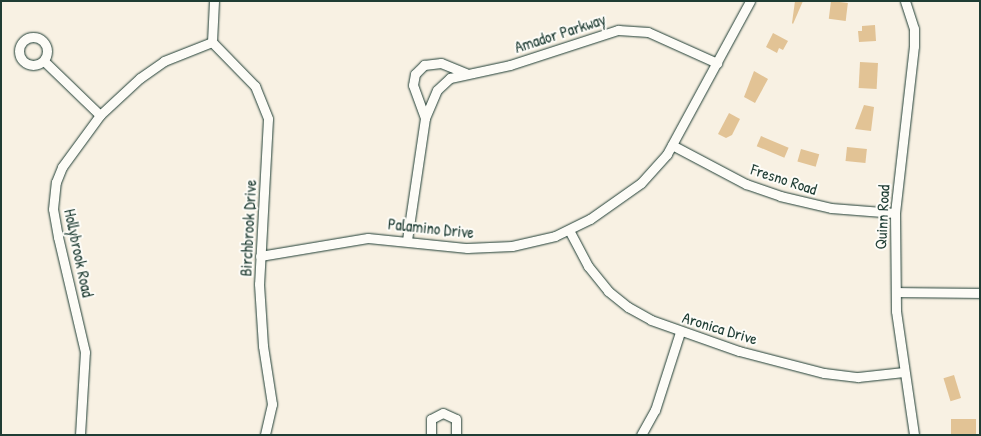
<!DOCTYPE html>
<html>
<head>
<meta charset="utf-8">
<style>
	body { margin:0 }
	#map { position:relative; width:981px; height:436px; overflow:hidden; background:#f8f1e3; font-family:"Patrick Hand",sans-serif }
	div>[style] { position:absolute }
	.building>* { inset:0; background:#e2c395; transform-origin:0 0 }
	.roads { filter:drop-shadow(0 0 1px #1f3d34) drop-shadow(0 0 1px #1f3d34) }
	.street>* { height:9px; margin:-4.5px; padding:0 4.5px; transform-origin:4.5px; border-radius:4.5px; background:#fdfcf7 }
	.street>.ring { margin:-4.5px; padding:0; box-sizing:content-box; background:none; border:9px solid #fdfcf7; border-radius:50% }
	span { translate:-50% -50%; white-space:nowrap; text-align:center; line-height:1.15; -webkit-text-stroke:4px #fdfcf7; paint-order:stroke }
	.street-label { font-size:16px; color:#1f3d34 }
	.frame { position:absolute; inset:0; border:2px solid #1f3d34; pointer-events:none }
</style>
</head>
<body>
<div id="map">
	<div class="building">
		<div style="clip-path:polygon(795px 1px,803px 1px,793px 24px,792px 23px)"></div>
		<div style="left:831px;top:1px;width:17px;height:18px;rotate:7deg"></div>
		<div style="clip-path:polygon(875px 25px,876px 41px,859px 42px,858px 31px,862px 31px,862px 26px)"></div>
		<div style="clip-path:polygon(773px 33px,788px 41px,783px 50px,779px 48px,777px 53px,766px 47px)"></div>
		<div style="left:860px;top:62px;width:18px;height:26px;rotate:3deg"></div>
		<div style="clip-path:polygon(754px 71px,768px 79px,755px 103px,744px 97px)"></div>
		<div style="clip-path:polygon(864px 105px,874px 107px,871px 131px,855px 129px)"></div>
		<div style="clip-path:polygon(729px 113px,740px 119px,732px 135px,726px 138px,718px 134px)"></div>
		<div style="left:761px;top:136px;width:30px;height:11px;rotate:23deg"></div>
		<div style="left:847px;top:147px;width:20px;height:14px;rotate:6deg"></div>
		<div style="left:801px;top:149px;width:19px;height:13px;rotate:16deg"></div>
		<div style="left:954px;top:375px;width:24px;height:11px;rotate:73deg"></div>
		<div style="left:951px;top:419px;width:25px;height:16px"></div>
	</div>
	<div class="roads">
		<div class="street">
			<div style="left:905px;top:1px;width:29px;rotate:72deg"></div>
			<div style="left:914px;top:29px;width:17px;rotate:90deg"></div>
			<div style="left:914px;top:46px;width:168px;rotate:96.5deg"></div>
			<div style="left:895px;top:213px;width:98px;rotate:89.4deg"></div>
			<div style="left:896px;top:311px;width:125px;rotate:81.7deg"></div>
			<div class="ring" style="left:19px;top:37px;width:19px;height:19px"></div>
			<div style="left:212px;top:42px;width:62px;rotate:45.7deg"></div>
			<div style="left:255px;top:86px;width:35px;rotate:68deg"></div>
			<div style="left:268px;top:119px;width:165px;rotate:93.1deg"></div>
			<div style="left:259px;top:284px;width:62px;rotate:86.3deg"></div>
			<div style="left:263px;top:346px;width:59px;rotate:81.2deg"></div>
			<div style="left:272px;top:404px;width:32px;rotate:103deg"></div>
			<div style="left:212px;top:42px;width:41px;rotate:-87.2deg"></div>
			<div style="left:44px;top:61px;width:78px;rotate:44deg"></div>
			<div style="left:425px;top:118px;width:35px;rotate:-110deg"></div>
			<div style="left:413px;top:85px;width:11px;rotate:-80deg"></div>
			<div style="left:415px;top:74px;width:13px;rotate:-45deg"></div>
			<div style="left:424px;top:65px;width:17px;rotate:-7deg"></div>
			<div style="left:441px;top:63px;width:27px;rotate:22deg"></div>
			<div style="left:672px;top:145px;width:84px;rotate:27.8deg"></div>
			<div style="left:746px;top:184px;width:36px;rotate:19deg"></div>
			<div style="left:780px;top:196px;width:52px;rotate:13.2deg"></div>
			<div style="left:831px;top:208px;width:64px;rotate:4.5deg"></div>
			<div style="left:569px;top:230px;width:41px;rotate:62.2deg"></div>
			<div style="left:588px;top:266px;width:32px;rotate:51deg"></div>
			<div style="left:608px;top:291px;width:26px;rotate:39deg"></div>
			<div style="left:628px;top:307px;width:26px;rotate:29deg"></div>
			<div style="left:651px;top:320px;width:93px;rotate:19.4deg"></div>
			<div style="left:739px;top:351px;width:88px;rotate:14.5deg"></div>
			<div style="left:824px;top:373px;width:34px;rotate:7deg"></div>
			<div style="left:858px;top:377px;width:46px;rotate:-6.2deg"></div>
			<div style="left:407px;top:240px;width:123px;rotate:-81.6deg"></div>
			<div style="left:425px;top:118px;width:30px;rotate:-67deg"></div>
			<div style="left:437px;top:90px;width:18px;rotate:-43deg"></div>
			<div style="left:450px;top:78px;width:61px;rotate:-12.2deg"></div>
			<div style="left:510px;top:65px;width:114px;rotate:-18deg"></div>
			<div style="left:618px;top:30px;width:30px;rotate:4deg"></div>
			<div style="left:648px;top:32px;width:76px;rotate:24.2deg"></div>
			<div style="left:260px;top:256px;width:109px;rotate:-9.5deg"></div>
			<div style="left:368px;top:238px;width:100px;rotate:5.8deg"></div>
			<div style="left:467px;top:248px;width:45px;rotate:-2.5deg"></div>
			<div style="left:512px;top:246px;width:44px;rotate:-13.1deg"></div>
			<div style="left:555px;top:236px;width:39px;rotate:-26deg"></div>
			<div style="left:590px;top:219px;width:62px;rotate:-35.2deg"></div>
			<div style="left:641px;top:183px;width:39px;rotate:-48deg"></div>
			<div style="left:667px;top:154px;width:174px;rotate:-61.5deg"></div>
			<div style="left:896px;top:292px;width:84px;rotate:0.7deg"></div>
			<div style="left:80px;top:435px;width:83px;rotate:-86.6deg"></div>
			<div style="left:85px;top:352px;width:118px;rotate:-103.2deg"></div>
			<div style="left:58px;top:237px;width:28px;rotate:-100deg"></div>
			<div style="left:53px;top:209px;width:27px;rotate:-84deg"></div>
			<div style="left:56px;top:182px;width:16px;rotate:-68deg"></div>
			<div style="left:62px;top:167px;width:64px;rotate:-53.8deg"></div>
			<div style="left:100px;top:115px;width:54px;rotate:-42.8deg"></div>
			<div style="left:140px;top:78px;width:29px;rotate:-35deg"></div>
			<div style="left:164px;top:61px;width:52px;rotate:-21.6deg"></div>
			<div style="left:431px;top:435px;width:16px;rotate:-90deg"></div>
			<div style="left:431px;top:419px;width:13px;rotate:-27deg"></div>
			<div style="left:443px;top:413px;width:14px;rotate:25deg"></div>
			<div style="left:456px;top:419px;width:16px;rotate:90deg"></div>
			<div style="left:641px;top:435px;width:29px;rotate:-61deg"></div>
			<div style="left:655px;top:410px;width:82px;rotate:-72.2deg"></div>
		</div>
	</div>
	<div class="street-label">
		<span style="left:560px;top:33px;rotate:-18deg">Amador Parkway</span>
		<span style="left:784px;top:179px;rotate:18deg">Fresno Road</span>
		<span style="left:882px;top:217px;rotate:-87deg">Quinn Road</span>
		<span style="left:248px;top:228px;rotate:-87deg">Birchbrook Drive</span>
		<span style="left:431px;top:228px;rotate:6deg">Palamino Drive</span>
		<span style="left:79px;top:253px;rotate:78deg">Hollybrook Road</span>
		<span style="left:720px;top:328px;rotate:17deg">Aronica Drive</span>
	</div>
	<div class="frame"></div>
</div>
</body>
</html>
